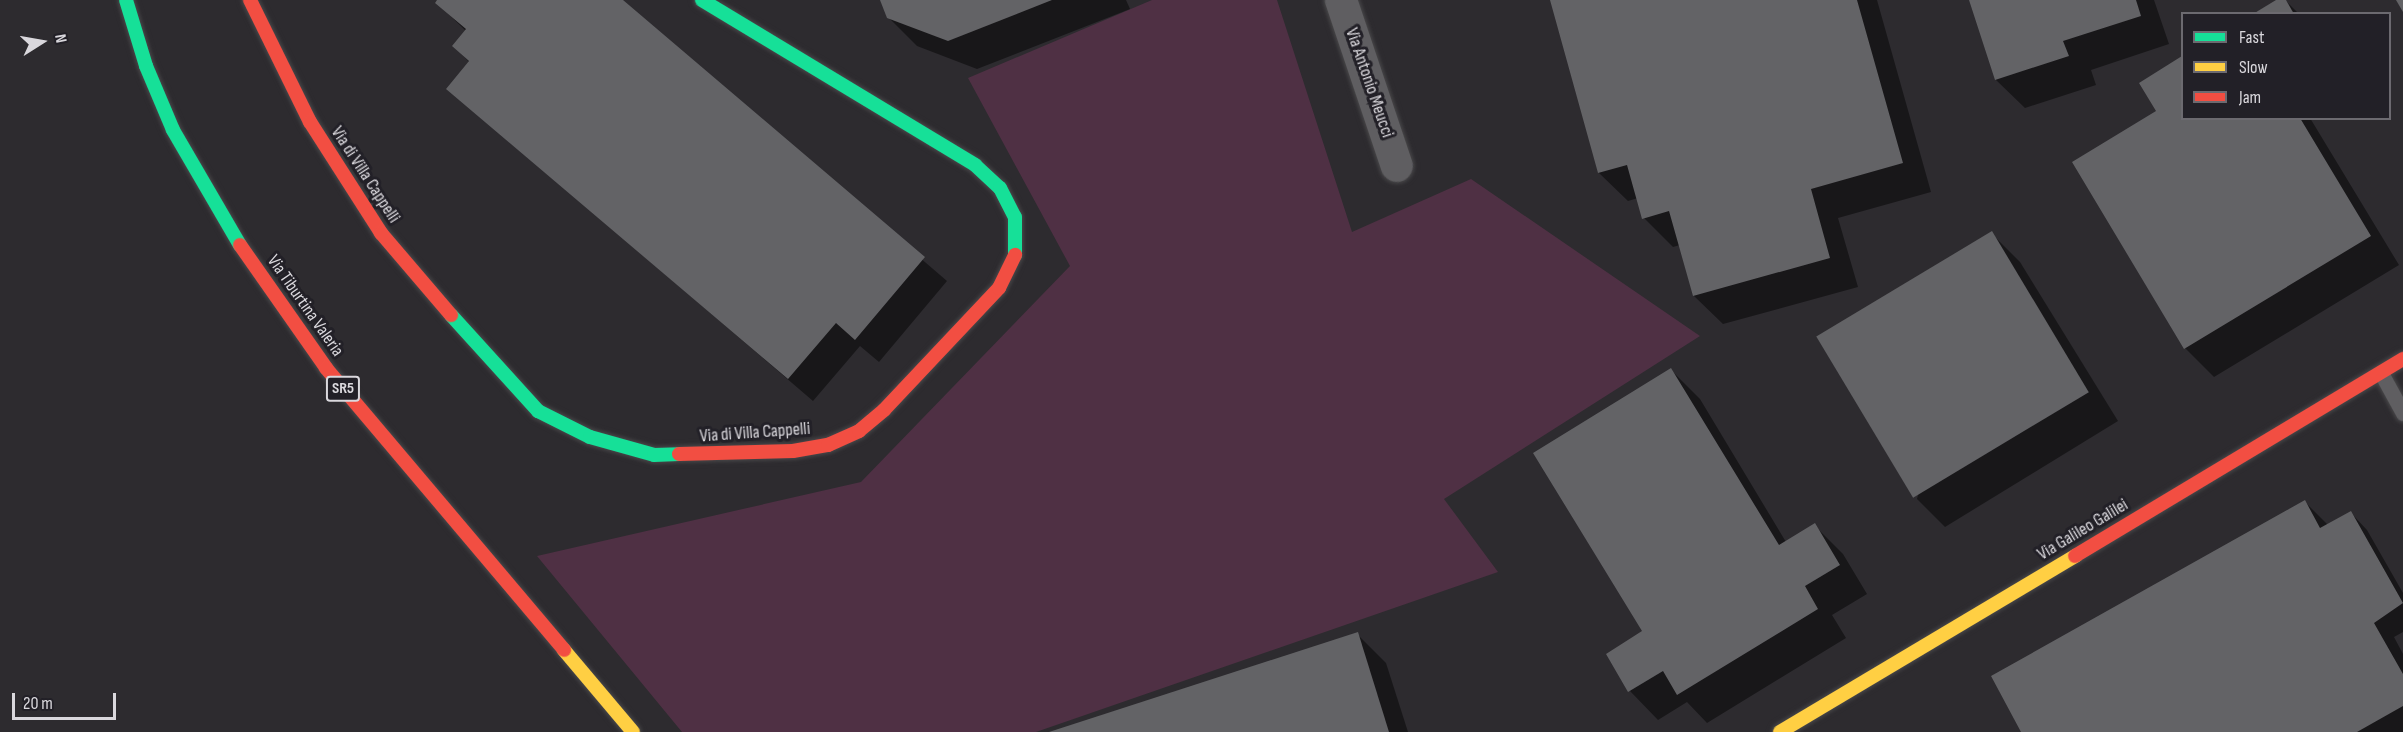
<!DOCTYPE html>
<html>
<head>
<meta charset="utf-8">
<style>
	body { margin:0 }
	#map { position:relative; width:2403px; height:732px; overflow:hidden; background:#2d2b2f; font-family:"Sofia Sans Condensed",sans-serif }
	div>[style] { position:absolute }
	.green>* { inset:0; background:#4f3044 }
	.shadow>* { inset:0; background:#0007 }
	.building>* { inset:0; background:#636366; transform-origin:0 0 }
	.roads { filter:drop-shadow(0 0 2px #49484a) drop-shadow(0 0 2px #49484a) }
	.lane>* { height:15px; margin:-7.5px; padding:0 7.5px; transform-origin:7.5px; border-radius:7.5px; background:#5f5e61 }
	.street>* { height:32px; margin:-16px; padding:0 16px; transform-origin:16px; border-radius:16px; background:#5f5e61 }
	.fast>* { height:14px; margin:-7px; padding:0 7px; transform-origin:7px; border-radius:7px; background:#16e098 }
	.slow>* { height:14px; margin:-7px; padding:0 7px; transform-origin:7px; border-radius:7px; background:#ffcf43 }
	.jam>* { height:14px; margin:-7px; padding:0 7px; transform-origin:7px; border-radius:7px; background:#f24e42 }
	span { translate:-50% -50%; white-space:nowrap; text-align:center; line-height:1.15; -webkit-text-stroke:6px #222027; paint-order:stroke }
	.shield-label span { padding:2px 4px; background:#222027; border:2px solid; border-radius:4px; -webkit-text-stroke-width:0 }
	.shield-label { font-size:16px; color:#dad8dd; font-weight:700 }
	.street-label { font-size:18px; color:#dad8dd }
	.legend { position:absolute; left:2181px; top:12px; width:210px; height:108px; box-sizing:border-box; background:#222027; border:2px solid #6c6a70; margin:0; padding:8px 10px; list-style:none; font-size:18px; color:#dad8dd }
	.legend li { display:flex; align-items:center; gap:12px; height:30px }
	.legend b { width:30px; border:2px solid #6c6a70 }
	.north { position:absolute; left:12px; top:12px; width:60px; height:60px; -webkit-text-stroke:4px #222027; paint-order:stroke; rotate:79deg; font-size:16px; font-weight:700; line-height:24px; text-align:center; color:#dad8dd }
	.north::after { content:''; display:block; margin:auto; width:21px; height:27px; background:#dad8dd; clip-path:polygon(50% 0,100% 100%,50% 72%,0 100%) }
	.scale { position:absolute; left:12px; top:693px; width:104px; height:27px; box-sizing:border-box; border:3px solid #dad8dd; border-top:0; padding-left:8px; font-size:18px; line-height:21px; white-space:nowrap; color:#dad8dd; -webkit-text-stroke:4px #222027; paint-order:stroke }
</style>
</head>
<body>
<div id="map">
	<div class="green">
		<div style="clip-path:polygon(1152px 0,1277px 0,1352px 232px,1471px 179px,1700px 336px,1444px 499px,1498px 572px,1036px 732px,682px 732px,537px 556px,861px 482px,1070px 266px,968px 78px)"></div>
	</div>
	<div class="shadow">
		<div style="clip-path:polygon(439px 0,620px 0,947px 281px,879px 362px,860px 346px,813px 401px,448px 88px,470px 63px,454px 46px,466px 31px,437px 3px)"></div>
		<div style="clip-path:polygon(882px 0,1126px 0,1130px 9px,977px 69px,917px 46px,888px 17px)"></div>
		<div style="clip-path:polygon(1551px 0,1877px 0,1931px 192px,1838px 218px,1858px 287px,1723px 324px,1694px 296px,1680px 245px,1673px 247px,1644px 218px,1638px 198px,1628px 201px,1599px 173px)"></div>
		<div style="clip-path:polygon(1970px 0,2154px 0,2169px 44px,2091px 70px,2096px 85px,2025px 108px,1996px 80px)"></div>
		<div style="clip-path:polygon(2278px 0,2285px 0,2299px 14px,2256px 14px)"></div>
		<div style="clip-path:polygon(2182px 58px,2182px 118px,2310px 118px,2399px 265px,2214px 377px,2185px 348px,2158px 112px,2141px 83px)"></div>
		<div style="clip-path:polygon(1991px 233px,2020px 262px,2118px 421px,1945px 527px,1917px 499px)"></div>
		<div style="clip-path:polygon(1671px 370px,1700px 399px,1786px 542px,1814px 525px,1843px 554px,1867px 594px,1832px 615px,1846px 638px,1707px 723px,1687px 702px,1658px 720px,1630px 691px,1645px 632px)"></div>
		<div style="clip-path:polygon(2305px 502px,2329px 526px,2351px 513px,2367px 530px,2403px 593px,2403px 632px,2394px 637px,2403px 654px,2403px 732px,2022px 732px)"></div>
		<div style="clip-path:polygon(1357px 634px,1386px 663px,1408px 732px,1052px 732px)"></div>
	</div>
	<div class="building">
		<div style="clip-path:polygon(437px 0,623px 0,925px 257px,855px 340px,836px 323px,788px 379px,446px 89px,469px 61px,452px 46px,466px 29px,435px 3px)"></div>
		<div style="clip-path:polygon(880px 0,1052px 0,948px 41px,887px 18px)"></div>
		<div style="clip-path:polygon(1550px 0,1857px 0,1903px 163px,1811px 189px,1830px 258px,1693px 296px,1669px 211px,1642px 219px,1627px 165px,1598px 173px)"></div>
		<div style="clip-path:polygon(1969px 0,2136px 0,2141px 16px,2063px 41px,2069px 56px,1995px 80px)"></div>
		<div style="clip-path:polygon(2276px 0,2286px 0,2294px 14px,2253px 14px)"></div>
		<div style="clip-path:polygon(2396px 0,2403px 0,2403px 12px)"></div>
		<div style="clip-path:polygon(2182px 56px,2182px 118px,2300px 118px,2371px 236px,2184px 349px,2072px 162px,2156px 111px,2139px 83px)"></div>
		<div style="left:1992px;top:231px;width:188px;height:205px;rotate:59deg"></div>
		<div style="clip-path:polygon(1671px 368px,1779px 545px,1815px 523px,1840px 565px,1805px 586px,1818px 609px,1677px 695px,1663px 671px,1628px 692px,1606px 654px,1642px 631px,1533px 453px)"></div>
		<div style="clip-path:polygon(2305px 500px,2320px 528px,2351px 511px,2403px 603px,2374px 623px,2403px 674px,2403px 706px,2357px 732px,2021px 732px,1991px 676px)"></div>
		<div style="clip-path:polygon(1358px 632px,1389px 732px,1049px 732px)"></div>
	</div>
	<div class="roads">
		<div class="lane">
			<div style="left:2381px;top:373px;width:46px;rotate:61.2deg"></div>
		</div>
		<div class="street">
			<div style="left:1341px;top:0;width:175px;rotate:71.4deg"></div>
		</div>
		<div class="fast">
			<div style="left:126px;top:0;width:69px;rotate:73.1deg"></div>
			<div style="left:146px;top:66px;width:69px;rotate:67.1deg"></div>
			<div style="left:173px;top:130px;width:133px;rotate:59.8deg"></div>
			<div style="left:702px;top:0;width:319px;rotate:31.1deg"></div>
			<div style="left:975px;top:165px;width:34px;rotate:43deg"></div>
			<div style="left:1000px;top:188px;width:33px;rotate:63deg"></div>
			<div style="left:1015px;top:217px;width:38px;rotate:90deg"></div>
			<div style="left:451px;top:315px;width:130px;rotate:47.8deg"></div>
			<div style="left:538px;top:411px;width:58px;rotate:26.6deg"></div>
			<div style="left:590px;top:437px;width:66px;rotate:15.7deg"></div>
			<div style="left:654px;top:455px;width:25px;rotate:-2deg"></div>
		</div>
		<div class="slow">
			<div style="left:564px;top:650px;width:107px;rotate:49.9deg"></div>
			<div style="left:1780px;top:732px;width:344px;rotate:-30.8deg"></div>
		</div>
		<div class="jam">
			<div style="left:250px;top:0;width:136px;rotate:63.8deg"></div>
			<div style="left:310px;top:122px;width:132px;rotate:57.4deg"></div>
			<div style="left:381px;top:233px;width:108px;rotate:49.5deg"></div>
			<div style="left:240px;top:245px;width:150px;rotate:55deg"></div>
			<div style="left:326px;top:368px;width:369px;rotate:49.8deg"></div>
			<div style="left:679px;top:454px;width:114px;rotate:-1.5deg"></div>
			<div style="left:793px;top:451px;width:36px;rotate:-10deg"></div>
			<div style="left:828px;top:445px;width:34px;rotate:-24deg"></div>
			<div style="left:859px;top:431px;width:33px;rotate:-40deg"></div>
			<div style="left:884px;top:410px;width:168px;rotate:-46.7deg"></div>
			<div style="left:999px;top:288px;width:37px;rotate:-64deg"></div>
			<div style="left:2075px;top:556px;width:383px;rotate:-31deg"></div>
		</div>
	</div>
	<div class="shield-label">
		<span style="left:343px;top:389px">SR5</span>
	</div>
	<div class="street-label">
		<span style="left:1369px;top:83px;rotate:71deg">Via Antonio Meucci</span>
		<span style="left:365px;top:175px;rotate:57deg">Via di Villa Cappelli</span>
		<span style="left:305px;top:306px;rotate:55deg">Via Tiburtina Valeria</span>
		<span style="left:755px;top:433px;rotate:-4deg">Via di Villa Cappelli</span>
		<span style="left:2083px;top:530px;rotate:-31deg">Via Galileo Galilei</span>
	</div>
	<ul class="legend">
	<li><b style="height:8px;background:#16e098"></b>Fast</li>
	<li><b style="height:8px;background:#ffcf43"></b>Slow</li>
	<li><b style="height:8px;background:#f24e42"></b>Jam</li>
	</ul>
	<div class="north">N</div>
	<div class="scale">20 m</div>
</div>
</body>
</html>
